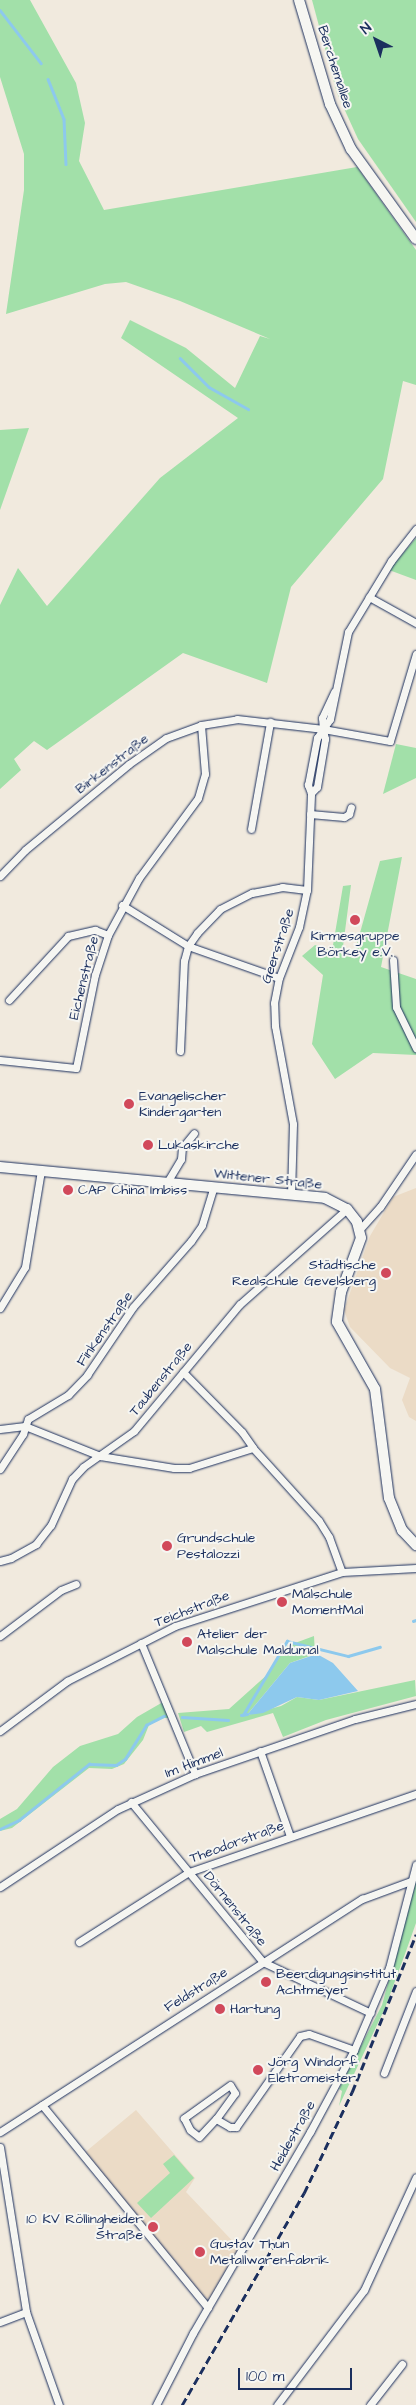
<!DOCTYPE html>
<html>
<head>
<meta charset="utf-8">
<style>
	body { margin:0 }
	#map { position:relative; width:416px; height:2405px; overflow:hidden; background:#f1eade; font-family:"Architects Daughter",sans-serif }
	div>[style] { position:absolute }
	.built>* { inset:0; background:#ebdbc6 }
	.green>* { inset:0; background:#a2e0a9 }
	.water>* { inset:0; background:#8dc9ed }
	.stream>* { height:2.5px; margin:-1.25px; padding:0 1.25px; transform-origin:1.25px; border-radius:1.25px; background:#8dc9ed }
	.roads { filter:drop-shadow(0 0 1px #1b2f5e) drop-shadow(0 0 1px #1b2f5e) }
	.street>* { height:7px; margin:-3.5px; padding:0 3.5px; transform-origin:3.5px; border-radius:3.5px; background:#f6f6f2 }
	.secondary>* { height:10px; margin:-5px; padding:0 5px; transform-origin:5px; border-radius:5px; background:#f6f6f2 }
	.rail>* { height:2.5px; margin-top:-1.25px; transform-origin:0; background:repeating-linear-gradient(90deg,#1b2f5e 0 8px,transparent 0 12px) }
	.dots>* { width:14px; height:14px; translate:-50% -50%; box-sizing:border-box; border:2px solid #f6f6f2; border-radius:50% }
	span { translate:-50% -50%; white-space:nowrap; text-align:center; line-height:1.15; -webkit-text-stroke:4px #f6f6f2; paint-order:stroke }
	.street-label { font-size:14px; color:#1b2f5e }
	.poi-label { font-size:14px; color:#1b2f5e }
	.left { translate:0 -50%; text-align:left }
	.right { translate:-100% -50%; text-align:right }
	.north { position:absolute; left:351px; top:15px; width:50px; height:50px; -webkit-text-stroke:4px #f6f6f2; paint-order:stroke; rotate:319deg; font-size:14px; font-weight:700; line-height:20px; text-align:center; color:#1b2f5e }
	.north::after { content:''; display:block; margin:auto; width:18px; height:22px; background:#1b2f5e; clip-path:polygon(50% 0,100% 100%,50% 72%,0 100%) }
	.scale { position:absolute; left:238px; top:2368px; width:114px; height:22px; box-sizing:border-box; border:2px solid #1b2f5e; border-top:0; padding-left:6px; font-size:15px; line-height:18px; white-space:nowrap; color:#1b2f5e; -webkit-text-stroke:4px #f6f6f2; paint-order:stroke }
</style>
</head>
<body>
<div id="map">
	<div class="built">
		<div style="clip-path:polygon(416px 1188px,416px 1421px,409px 1417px,402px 1400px,410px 1378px,390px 1368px,350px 1327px,344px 1310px,370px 1236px,393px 1197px)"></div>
		<div style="clip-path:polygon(136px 2110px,195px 2178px,186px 2192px,242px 2251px,208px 2308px,83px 2154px)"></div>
	</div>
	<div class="green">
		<div style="clip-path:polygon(0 0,30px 0,76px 83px,85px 123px,79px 161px,104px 210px,357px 167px,416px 250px,416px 385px,403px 381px,383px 479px,291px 587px,267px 683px,183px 653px,47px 750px,34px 741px,14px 759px,21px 770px,0 789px,0 605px,18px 568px,47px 606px,160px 478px,238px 418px,121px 338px,130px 320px,186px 348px,235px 388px,260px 336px,270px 339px,180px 301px,126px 282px,105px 284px,6px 314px,24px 190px,24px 154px,0 77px)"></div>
		<div style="clip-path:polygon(312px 0,416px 0,416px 222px,358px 139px,337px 93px)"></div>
		<div style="clip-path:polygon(29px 428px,0 510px,0 430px)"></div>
		<div style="clip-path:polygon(416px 538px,416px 580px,389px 570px)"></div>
		<div style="clip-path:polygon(396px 744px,416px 748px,416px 778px,383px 794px)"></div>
		<div style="clip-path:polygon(402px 857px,381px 967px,416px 979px,416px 1055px,373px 1053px,335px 1079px,312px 1044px,323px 975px,302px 956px,315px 945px,332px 951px,343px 886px,351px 885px,342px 954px,353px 958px,380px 861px)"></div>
		<div style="clip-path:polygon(314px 1636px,315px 1654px,290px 1663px,247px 1715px,281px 1706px,297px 1697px,319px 1700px,415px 1680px,416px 1696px,326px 1720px,283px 1737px,273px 1713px,207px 1732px,201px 1726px,184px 1732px,178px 1713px,229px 1709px,268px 1674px,287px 1646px)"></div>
		<div style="clip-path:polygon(163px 1702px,172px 1718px,164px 1718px,149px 1725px,143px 1740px,124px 1764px,112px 1769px,89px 1768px,12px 1828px,0 1831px,0 1819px,17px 1809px,53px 1767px,80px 1746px,118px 1734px,137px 1717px)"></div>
		<div style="clip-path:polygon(416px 1881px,416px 1923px,405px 1954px,385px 2008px,339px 2106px,342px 2091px,339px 2089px,382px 2005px)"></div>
		<div style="clip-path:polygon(174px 2155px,194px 2178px,151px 2218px,137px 2203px,170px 2173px,163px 2164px)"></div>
	</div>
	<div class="water">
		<div style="clip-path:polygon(317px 1654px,333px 1663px,358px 1691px,319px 1700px,297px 1697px,263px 1713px,247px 1715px,290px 1663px)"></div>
	</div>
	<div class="stream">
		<div style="left:0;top:10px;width:67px;rotate:52.3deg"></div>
		<div style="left:48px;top:79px;width:43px;rotate:68.2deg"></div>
		<div style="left:64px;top:119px;width:45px;rotate:87.5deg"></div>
		<div style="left:180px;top:358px;width:41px;rotate:45deg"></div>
		<div style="left:209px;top:387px;width:45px;rotate:29.4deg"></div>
		<div style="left:413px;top:1621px;width:3px;rotate:-18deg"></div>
		<div style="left:241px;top:1715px;width:6px;rotate:-9deg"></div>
		<div style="left:243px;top:1715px;width:86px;rotate:-59.3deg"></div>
		<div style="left:287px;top:1641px;width:63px;rotate:13.8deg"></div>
		<div style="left:348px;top:1656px;width:33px;rotate:-16deg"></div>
		<div style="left:182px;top:1717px;width:46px;rotate:3.7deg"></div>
		<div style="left:0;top:1829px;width:21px;rotate:-25deg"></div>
		<div style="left:19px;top:1820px;width:90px;rotate:-38.7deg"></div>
		<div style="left:89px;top:1764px;width:27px;rotate:2deg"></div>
		<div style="left:116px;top:1765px;width:11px;rotate:-34deg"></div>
		<div style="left:125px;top:1759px;width:40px;rotate:-58deg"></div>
		<div style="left:146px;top:1725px;width:20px;rotate:-27deg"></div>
	</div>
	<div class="roads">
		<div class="street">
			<div style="left:369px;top:597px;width:54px;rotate:29deg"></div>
			<div style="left:311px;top:793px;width:8px;rotate:-45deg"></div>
			<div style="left:317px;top:787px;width:49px;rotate:-80.5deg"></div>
			<div style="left:325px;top:739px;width:10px;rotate:-101deg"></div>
			<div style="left:323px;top:729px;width:12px;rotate:-55deg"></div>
			<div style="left:330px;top:719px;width:89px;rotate:-78.3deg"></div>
			<div style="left:348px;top:632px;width:83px;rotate:-58.8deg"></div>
			<div style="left:391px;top:561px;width:41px;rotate:-52deg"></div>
			<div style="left:310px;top:814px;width:34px;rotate:5deg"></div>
			<div style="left:344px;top:817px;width:6px;rotate:-31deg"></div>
			<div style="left:349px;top:814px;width:7px;rotate:-74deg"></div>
			<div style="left:251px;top:829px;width:109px;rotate:-79.9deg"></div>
			<div style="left:0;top:876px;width:36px;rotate:-46deg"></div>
			<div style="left:25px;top:850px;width:135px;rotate:-39.6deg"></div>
			<div style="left:129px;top:764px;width:45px;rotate:-35.1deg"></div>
			<div style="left:166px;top:738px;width:37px;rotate:-20deg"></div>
			<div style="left:201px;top:725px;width:36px;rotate:-9deg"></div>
			<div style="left:237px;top:719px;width:87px;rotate:6.6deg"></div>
			<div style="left:323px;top:729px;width:68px;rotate:10.2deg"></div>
			<div style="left:390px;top:741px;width:91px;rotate:-73.4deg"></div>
			<div style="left:122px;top:905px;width:78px;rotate:31.8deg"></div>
			<div style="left:188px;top:946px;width:96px;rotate:19.4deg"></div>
			<div style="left:393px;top:960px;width:47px;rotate:86.3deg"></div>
			<div style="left:396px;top:1007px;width:46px;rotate:64deg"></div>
			<div style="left:9px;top:1000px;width:87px;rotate:-47.3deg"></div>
			<div style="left:68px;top:936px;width:28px;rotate:-13deg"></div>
			<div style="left:95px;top:930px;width:14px;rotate:21deg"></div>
			<div style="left:180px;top:1051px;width:90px;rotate:-87.5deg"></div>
			<div style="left:184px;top:961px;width:16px;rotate:-75deg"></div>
			<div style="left:188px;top:946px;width:16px;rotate:-55deg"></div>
			<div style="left:197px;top:933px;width:33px;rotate:-46deg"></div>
			<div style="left:220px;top:909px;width:36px;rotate:-27deg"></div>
			<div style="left:252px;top:893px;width:31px;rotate:-11deg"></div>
			<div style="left:282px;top:887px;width:25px;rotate:7deg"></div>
			<div style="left:0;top:1060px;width:76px;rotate:6deg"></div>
			<div style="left:76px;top:1068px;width:95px;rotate:-78.5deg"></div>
			<div style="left:95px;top:975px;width:42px;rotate:-72deg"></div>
			<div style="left:108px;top:935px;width:65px;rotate:-61.5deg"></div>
			<div style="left:139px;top:878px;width:99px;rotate:-53.6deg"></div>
			<div style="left:198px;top:798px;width:25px;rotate:-74deg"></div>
			<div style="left:205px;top:774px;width:49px;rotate:-94.7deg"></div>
			<div style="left:166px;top:1184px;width:29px;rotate:-59deg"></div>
			<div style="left:181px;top:1159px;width:11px;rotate:-85deg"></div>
			<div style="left:182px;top:1148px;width:19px;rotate:-51deg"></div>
			<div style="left:291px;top:1195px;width:71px;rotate:-88.4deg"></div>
			<div style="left:293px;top:1124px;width:100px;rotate:-100.4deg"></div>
			<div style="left:275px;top:1026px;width:23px;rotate:-92deg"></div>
			<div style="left:274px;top:1003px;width:25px;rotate:-79deg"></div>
			<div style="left:279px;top:978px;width:55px;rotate:-68.6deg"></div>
			<div style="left:299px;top:927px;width:38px;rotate:-78deg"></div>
			<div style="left:307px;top:890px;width:97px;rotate:-87.6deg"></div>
			<div style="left:311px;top:793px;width:9px;rotate:-111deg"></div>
			<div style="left:308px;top:785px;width:48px;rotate:-79.2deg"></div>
			<div style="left:317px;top:738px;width:11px;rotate:-56deg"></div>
			<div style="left:323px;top:729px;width:11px;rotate:-95deg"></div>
			<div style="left:322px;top:718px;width:29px;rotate:-65deg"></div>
			<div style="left:360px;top:1229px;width:30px;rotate:-48deg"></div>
			<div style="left:380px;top:1207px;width:64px;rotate:-55.8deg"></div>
			<div style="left:0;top:1308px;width:48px;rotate:-58.6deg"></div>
			<div style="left:25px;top:1267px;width:98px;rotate:-80.6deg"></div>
			<div style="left:183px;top:1372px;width:84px;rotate:45.5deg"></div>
			<div style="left:242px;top:1432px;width:19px;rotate:55deg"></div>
			<div style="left:0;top:1429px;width:25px;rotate:-7deg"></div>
			<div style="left:25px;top:1426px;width:81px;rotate:21.8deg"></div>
			<div style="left:100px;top:1456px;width:75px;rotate:9.2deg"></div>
			<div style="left:174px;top:1468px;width:15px"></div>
			<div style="left:189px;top:1468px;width:67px;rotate:-17.4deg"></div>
			<div style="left:253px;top:1448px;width:98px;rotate:47.9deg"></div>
			<div style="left:319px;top:1521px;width:19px;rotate:58deg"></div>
			<div style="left:329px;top:1537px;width:37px;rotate:70deg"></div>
			<div style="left:0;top:1469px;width:42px;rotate:-56.7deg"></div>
			<div style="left:23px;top:1434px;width:16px;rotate:-72deg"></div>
			<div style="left:28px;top:1419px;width:47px;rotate:-31deg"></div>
			<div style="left:68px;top:1395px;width:28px;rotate:-46deg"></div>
			<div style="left:87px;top:1375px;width:82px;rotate:-55.9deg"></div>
			<div style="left:133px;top:1307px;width:88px;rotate:-48.7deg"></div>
			<div style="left:191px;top:1241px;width:19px;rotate:-55deg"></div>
			<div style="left:202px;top:1225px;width:39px;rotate:-73deg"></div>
			<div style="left:0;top:1561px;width:11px;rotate:-15deg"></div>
			<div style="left:11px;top:1558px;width:29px;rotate:-29deg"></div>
			<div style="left:36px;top:1544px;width:24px;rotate:-52deg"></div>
			<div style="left:51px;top:1525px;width:51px;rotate:-65.5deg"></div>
			<div style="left:72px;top:1479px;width:16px;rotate:-47deg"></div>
			<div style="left:83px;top:1467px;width:62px;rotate:-35.2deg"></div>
			<div style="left:134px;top:1431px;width:165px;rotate:-50.2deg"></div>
			<div style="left:240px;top:1304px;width:143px;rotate:-41.6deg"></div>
			<div style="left:0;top:1636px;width:76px;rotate:-37deg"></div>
			<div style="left:61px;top:1590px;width:16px;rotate:-22deg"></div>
			<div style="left:141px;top:1643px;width:142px;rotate:67.6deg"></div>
			<div style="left:0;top:1731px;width:84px;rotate:-36.7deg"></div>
			<div style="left:67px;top:1681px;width:121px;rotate:-27deg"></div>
			<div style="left:175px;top:1626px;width:176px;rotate:-17.9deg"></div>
			<div style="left:342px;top:1572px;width:74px;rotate:-3.1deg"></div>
			<div style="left:260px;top:1751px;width:90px;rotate:70.6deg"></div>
			<div style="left:131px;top:1802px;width:207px;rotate:50.5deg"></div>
			<div style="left:263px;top:1962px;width:119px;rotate:25.3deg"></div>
			<div style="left:0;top:1887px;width:141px;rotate:-33.5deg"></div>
			<div style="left:118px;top:1809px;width:85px;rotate:-24.4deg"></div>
			<div style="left:195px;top:1774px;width:169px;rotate:-19deg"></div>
			<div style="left:355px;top:1719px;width:63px;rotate:-13.8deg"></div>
			<div style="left:79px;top:1942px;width:130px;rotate:-32.5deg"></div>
			<div style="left:189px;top:1872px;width:240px;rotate:-19deg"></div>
			<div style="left:384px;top:2073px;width:88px;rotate:-68.7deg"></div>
			<div style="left:42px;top:2105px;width:262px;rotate:50.7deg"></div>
			<div style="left:216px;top:2119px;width:32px;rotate:-54deg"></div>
			<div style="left:235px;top:2093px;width:9px;rotate:-122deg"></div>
			<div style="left:230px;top:2085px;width:57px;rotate:144.3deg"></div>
			<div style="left:184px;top:2118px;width:13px;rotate:63deg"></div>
			<div style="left:190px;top:2130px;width:11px;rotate:38deg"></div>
			<div style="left:199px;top:2137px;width:25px;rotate:-47deg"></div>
			<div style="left:216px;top:2119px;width:16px;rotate:30deg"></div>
			<div style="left:230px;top:2127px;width:6px"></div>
			<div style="left:236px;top:2127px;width:111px;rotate:-54.9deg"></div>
			<div style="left:300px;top:2036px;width:9px;rotate:-13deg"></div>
			<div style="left:309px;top:2034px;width:48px;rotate:19.6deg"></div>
			<div style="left:0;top:2132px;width:431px;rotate:-32.8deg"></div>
			<div style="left:362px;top:1899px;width:52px;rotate:-20.2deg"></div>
			<div style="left:0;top:2147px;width:167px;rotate:81deg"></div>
			<div style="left:26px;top:2312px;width:99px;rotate:70.5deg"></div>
			<div style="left:0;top:2322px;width:28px;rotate:-21deg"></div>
			<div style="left:156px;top:2405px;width:81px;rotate:-62.8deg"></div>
			<div style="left:193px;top:2333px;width:233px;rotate:-59.8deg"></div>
			<div style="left:310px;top:2132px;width:93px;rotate:-61.8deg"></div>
			<div style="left:354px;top:2050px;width:89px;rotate:-66.9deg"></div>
			<div style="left:389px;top:1968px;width:107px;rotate:-75.4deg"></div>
			<div style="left:277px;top:2405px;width:144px;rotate:-52.9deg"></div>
			<div style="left:364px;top:2290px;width:124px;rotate:-65.3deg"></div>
			<div style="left:370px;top:2405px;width:52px;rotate:-52deg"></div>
		</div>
		<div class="secondary">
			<div style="left:299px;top:0;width:109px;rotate:73.4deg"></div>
			<div style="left:330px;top:104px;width:50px;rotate:65deg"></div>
			<div style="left:351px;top:149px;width:111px;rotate:54.2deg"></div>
			<div style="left:0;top:1167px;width:326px;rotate:5.4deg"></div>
			<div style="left:325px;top:1198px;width:25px;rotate:27deg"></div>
			<div style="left:347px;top:1209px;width:16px;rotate:52deg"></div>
			<div style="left:357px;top:1222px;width:16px;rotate:76deg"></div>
			<div style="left:361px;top:1238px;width:58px;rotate:110.3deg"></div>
			<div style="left:341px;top:1292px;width:30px;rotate:98deg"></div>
			<div style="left:337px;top:1322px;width:77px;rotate:60.4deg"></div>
			<div style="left:375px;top:1389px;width:110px;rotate:82.7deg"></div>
			<div style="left:389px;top:1498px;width:35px;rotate:68deg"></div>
			<div style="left:402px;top:1530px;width:21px;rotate:47deg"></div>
		</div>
	</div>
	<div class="rail">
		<div style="left:182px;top:2405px;width:245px;rotate:-60.1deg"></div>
		<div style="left:304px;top:2193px;width:112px;rotate:-64.6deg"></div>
		<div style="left:352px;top:2092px;width:170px;rotate:-67.9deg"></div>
	</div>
	<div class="dots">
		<div style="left:355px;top:920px;background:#d1495b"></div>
		<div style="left:129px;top:1104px;background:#d1495b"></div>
		<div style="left:148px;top:1145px;background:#d1495b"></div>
		<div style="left:68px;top:1190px;background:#d1495b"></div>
		<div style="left:386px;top:1273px;background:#d1495b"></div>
		<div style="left:167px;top:1546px;background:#d1495b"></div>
		<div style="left:282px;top:1602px;background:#d1495b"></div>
		<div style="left:187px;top:1642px;background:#d1495b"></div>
		<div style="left:266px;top:1982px;background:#d1495b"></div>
		<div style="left:220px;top:2009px;background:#d1495b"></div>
		<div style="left:258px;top:2070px;background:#d1495b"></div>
		<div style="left:153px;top:2227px;background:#d1495b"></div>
		<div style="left:200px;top:2252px;background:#d1495b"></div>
	</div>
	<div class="street-label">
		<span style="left:335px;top:67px;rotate:72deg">Berchemallee</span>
		<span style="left:112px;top:764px;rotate:-38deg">Birkenstraße</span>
		<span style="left:278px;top:946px;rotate:-72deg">Geerstraße</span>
		<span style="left:84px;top:978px;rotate:-76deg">Eichenstraße</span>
		<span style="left:268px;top:1179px;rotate:6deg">Wittener Straße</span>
		<span style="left:105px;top:1329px;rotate:-55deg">Finkenstraße</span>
		<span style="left:161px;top:1379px;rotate:-51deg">Taubenstraße</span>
		<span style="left:192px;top:1609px;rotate:-21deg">Teichstraße</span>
		<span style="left:194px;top:1763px;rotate:-21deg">Im Himmel</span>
		<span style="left:237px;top:1842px;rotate:-20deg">Theodorstraße</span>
		<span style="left:235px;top:1909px;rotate:51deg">Dörnenstraße</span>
		<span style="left:196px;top:1990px;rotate:-32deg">Feldstraße</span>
		<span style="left:293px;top:2136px;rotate:-61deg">Heidestraße</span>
	</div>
	<div class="poi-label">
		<span style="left:355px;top:944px">Kirmesgruppe<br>Börkey e.V.</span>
		<span class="left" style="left:139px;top:1104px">Evangelischer<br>Kindergarten</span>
		<span class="left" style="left:158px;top:1145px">Lukaskirche</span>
		<span class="left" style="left:78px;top:1190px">CAP China Imbiss</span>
		<span class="right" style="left:376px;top:1273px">Städtische<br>Realschule Gevelsberg</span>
		<span class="left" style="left:177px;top:1546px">Grundschule<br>Pestalozzi</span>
		<span class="left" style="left:292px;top:1602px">Malschule<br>MomentMal</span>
		<span class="left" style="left:197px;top:1642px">Atelier der<br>Malschule Maldumal</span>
		<span class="left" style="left:276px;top:1982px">Beerdigungsinstitut<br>Achtmeyer</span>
		<span class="left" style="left:230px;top:2009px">Hartung</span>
		<span class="left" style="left:268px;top:2070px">Jörg Windorf<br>Eletromeister</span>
		<span class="right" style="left:143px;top:2227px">10 KV Röllingheider<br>Straße</span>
		<span class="left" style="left:210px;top:2252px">Gustav Thun<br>Metallwarenfabrik</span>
	</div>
	<div class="north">N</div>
	<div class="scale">100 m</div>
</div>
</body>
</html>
